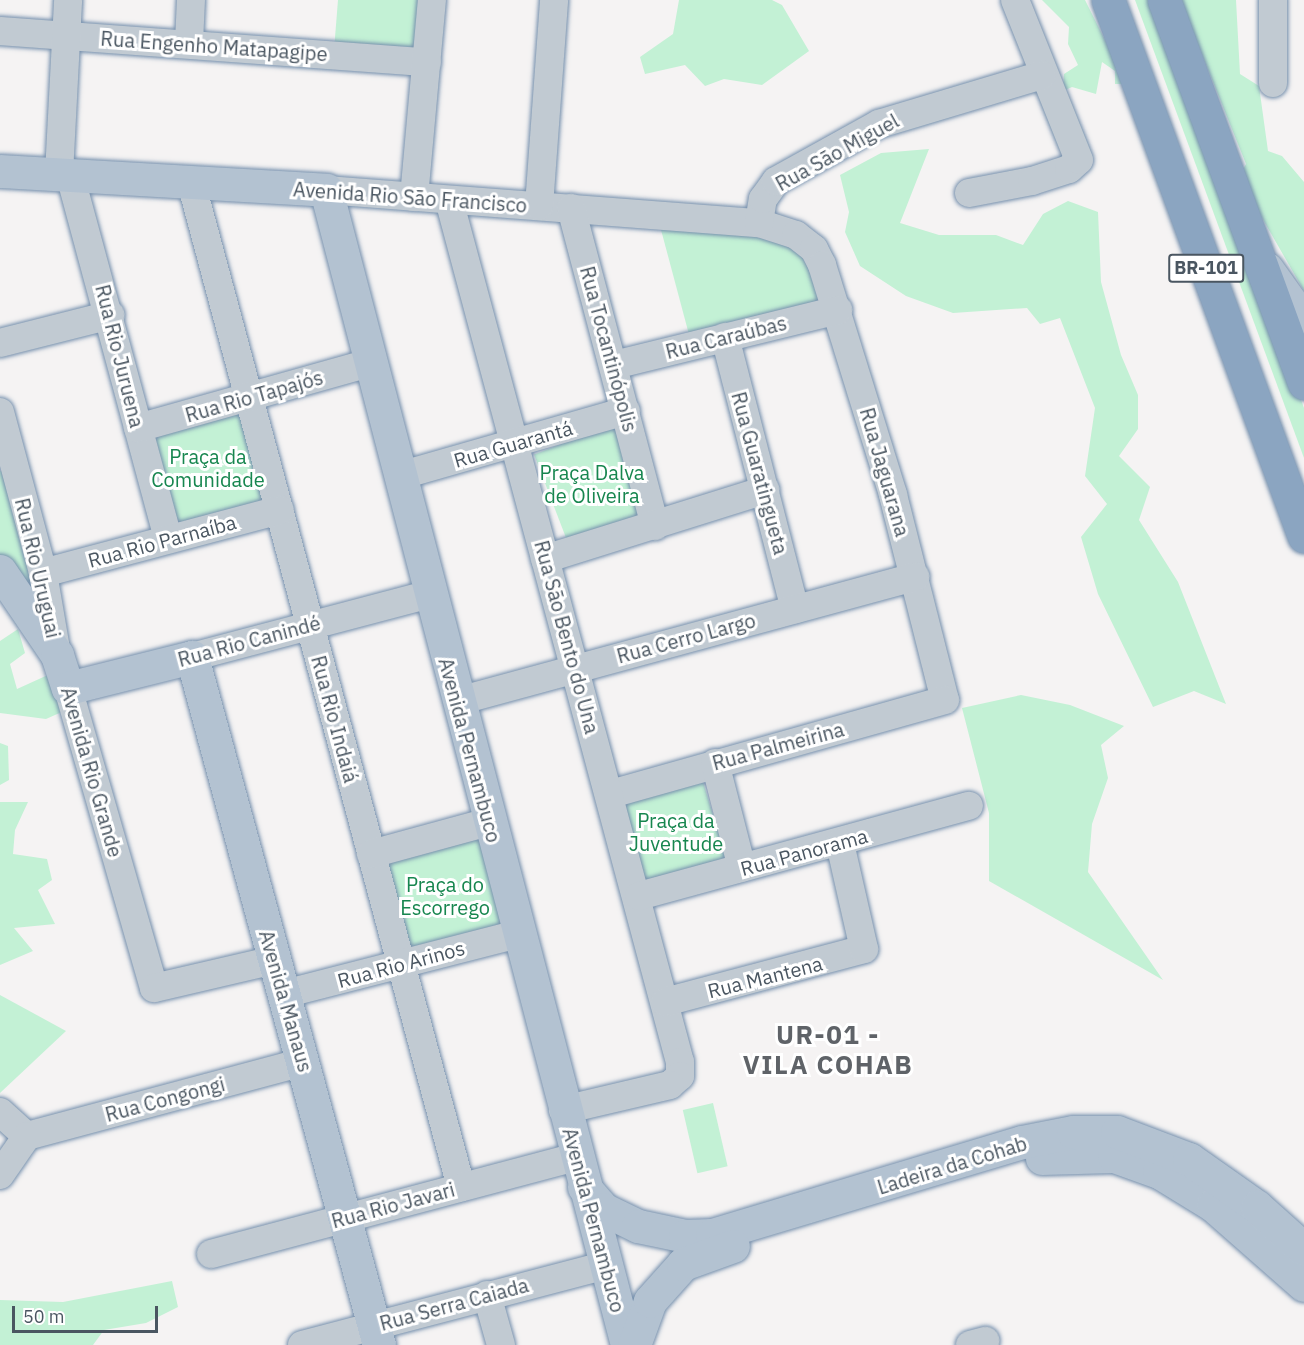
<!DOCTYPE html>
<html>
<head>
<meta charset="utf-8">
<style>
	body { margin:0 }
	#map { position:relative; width:1304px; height:1345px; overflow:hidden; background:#f5f3f3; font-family:"IBM Plex Sans",sans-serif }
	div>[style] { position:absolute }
	.green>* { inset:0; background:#c3f1d5; transform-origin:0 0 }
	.roads { filter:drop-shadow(0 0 2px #7690ad) drop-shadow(0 0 2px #7690ad) }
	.minor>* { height:28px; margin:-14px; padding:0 14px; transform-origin:14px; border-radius:14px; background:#c1cad2 }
	.major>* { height:33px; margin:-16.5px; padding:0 16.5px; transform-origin:16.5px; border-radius:16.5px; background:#b3c2d1 }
	.highway>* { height:33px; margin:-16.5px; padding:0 16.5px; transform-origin:16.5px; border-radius:16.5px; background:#8ba5c1 }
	span { translate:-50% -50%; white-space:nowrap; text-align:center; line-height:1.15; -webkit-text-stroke:6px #fff; paint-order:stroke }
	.shield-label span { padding:2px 4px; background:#fff; border:2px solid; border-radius:4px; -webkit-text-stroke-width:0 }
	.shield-label { font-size:18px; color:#4a5661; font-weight:700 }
	.street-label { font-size:20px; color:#4a5661 }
	.park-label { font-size:20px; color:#17864f }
	.district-label { font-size:26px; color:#5f6368; font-weight:700; letter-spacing:1.5px }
	.scale { position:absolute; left:12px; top:1306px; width:146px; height:27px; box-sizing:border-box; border:3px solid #4a5661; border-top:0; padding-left:8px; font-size:18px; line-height:21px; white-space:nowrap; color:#4a5661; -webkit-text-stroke:4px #fff; paint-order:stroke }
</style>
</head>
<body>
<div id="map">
	<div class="green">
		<div style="clip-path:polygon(338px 0,423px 0,421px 41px,412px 54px,334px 50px)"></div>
		<div style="clip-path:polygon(679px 0,772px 0,782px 5px,809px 51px,762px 85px,724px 79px,705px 86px,685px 65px,645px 74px,640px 57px,673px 34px)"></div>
		<div style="clip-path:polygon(1042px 0,1085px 0,1127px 84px,1115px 84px,1115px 71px,1102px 62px,1096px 94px,1072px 87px,1063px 91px,1064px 74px,1078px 65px,1068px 44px,1069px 27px)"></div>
		<div style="clip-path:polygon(1135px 0,1155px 0,1304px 408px,1304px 458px)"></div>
		<div style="clip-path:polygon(1180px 0,1236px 0,1240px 74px,1259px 86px,1268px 151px,1282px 156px,1304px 182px,1304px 291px,1250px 197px,1241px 173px,1246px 164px)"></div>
		<div style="clip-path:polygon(929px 149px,900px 223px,939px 235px,996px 235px,1023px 245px,1043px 214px,1068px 201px,1098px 212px,1101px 282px,1121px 355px,1138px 395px,1138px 429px,1119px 456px,1150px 487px,1139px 520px,1178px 582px,1226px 704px,1194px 691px,1153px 707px,1098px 594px,1081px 537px,1107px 504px,1085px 476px,1095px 408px,1060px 318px,1040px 324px,1027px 308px,953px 313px,906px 296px,860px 266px,845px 232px,849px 212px,840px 175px,881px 153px)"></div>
		<div style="clip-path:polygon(660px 226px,734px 230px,797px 249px,826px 298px,691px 342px)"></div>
		<div style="left:240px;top:408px;width:96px;height:94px;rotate:72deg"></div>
		<div style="left:619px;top:422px;width:94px;height:91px;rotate:69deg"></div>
		<div style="clip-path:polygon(4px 470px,44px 607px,0 557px,0 471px)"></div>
		<div style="clip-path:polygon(18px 629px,25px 653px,10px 664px,17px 689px,50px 674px,64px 711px,46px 719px,0 713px,0 641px)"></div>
		<div style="clip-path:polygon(1021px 695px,1070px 705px,1124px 726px,1101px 745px,1108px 778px,1092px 824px,1088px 872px,1163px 980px,989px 881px,989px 813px,962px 708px)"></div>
		<div style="clip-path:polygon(0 743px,8px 746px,9px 780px,0 785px)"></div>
		<div style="clip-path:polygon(703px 782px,727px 860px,646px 884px,623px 812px,626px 801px)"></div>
		<div style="clip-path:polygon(0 802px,28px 802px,15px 830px,13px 854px,47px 859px,52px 880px,38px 890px,55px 924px,14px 928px,33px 951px,0 965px)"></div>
		<div style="left:477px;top:834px;width:98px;height:100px;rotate:72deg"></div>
		<div style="clip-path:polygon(0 995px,66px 1031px,0 1093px)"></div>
		<div style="left:713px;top:1103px;width:65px;height:31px;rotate:77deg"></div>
		<div style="clip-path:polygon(172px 1281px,178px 1307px,146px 1323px,104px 1330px,93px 1345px,0 1345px,0 1300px,63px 1302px)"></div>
	</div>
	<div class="roads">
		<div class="minor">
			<div style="left:0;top:31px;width:428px;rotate:4.2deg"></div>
			<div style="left:189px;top:42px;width:42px;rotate:-87.3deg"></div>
			<div style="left:1273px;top:83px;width:83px;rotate:-90deg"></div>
			<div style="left:59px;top:174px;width:174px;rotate:-87deg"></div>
			<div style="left:70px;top:175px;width:377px;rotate:74.9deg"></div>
			<div style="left:191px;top:182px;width:1041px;rotate:74.96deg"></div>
			<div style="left:326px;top:190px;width:434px;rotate:4.4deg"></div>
			<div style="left:759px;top:223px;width:39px;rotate:18deg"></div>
			<div style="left:796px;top:235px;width:23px;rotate:38deg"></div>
			<div style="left:814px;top:249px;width:18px;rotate:63deg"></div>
			<div style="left:822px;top:265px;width:241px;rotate:72.8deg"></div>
			<div style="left:893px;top:495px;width:211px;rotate:75.8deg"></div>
			<div style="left:945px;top:700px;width:347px;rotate:164.3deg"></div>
			<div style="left:969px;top:193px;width:64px;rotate:-10.8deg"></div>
			<div style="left:1032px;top:181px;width:39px;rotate:-18deg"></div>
			<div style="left:1069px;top:169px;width:13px;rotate:-42deg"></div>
			<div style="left:1079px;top:160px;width:172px;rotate:-111.8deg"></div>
			<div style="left:414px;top:197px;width:198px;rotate:-84.8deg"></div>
			<div style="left:449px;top:200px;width:892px;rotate:75deg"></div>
			<div style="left:680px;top:1062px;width:14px;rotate:90deg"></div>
			<div style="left:680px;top:1076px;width:13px;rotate:138deg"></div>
			<div style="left:670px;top:1085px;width:110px;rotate:166.8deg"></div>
			<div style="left:539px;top:206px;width:207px;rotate:-85.8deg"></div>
			<div style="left:571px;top:208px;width:329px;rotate:75.2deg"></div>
			<div style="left:759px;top:223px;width:24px;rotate:-81deg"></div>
			<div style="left:763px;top:199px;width:22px;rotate:-54deg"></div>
			<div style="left:776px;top:181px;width:118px;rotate:-29deg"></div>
			<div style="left:879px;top:124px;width:170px;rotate:-16.7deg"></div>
			<div style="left:725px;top:337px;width:281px;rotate:75.6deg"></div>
			<div style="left:0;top:343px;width:114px;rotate:-14.2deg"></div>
			<div style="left:614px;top:365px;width:231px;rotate:-13.8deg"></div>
			<div style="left:0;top:412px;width:167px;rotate:75deg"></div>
			<div style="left:43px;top:573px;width:83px;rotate:80.3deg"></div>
			<div style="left:138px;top:428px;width:241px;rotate:-15.7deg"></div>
			<div style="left:399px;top:476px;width:236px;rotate:-16deg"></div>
			<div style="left:545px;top:559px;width:231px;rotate:-17.4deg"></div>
			<div style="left:43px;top:573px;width:245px;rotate:-14.9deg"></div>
			<div style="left:192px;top:657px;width:246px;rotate:-14.8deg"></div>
			<div style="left:68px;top:688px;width:312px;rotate:74deg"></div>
			<div style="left:154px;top:988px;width:123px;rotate:-13.1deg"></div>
			<div style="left:458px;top:701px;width:474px;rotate:-15.2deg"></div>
			<div style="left:715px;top:763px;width:108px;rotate:75.6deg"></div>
			<div style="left:371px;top:854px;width:122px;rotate:-15.2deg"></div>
			<div style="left:639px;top:896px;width:342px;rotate:-15.3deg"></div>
			<div style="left:284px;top:994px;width:242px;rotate:-14.4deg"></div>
			<div style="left:665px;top:1002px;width:206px;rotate:-14.9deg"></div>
			<div style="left:864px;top:949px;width:109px;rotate:-102.8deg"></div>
			<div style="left:0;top:1112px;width:36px;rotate:42deg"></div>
			<div style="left:27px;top:1136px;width:286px;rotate:-15deg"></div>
			<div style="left:0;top:1175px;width:47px;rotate:-55.3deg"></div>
			<div style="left:211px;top:1254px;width:378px;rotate:-14.9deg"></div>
			<div style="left:487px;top:1295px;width:52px;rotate:74.4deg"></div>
			<div style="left:302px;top:1345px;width:314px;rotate:-14.7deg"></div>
			<div style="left:970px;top:1345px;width:16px;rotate:-15deg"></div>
		</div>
		<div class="major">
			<div style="left:0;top:171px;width:327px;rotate:3.3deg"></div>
			<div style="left:326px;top:190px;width:1194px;rotate:75.39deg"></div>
			<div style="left:1267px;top:269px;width:64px;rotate:54.6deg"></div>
			<div style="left:0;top:571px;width:102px;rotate:55.8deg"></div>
			<div style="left:57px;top:655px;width:35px;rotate:72deg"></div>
			<div style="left:68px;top:688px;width:128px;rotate:-14deg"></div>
			<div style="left:192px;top:657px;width:713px;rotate:74.79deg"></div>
			<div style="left:1042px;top:1158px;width:72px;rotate:-1.6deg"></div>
			<div style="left:1114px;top:1156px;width:48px;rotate:19.6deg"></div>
			<div style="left:1159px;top:1172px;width:63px;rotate:31.4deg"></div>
			<div style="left:1213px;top:1205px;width:121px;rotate:41.3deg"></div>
			<div style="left:584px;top:1187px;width:29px;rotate:49deg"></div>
			<div style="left:603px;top:1209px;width:39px;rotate:26deg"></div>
			<div style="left:638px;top:1226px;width:48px;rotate:12deg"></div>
			<div style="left:685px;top:1236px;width:27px;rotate:-2deg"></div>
			<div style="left:712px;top:1235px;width:324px;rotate:-16.7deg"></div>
			<div style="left:1022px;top:1142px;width:52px;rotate:-11.1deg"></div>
			<div style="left:1073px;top:1132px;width:44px"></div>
			<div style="left:1117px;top:1132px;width:77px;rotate:20.6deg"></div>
			<div style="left:1189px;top:1159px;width:83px;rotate:35.2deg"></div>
			<div style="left:1257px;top:1207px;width:63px;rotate:41.8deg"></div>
			<div style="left:634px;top:1345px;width:47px;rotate:-70deg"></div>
			<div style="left:650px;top:1301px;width:50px;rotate:-48.3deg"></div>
			<div style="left:683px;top:1264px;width:53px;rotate:-19.8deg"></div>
		</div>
		<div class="highway">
			<div style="left:1108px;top:0;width:571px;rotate:69.91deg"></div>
			<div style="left:1164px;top:0;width:408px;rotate:69.9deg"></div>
		</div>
	</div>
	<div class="shield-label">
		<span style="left:1206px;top:268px">BR-101</span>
	</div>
	<div class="street-label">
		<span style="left:214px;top:46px;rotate:4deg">Rua Engenho Matapagipe</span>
		<span style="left:837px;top:152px;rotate:-29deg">Rua São Miguel</span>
		<span style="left:410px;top:197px;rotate:4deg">Avenida Rio São Francisco</span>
		<span style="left:726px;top:337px;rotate:-14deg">Rua Caraúbas</span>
		<span style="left:609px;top:349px;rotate:75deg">Rua Tocantinópolis</span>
		<span style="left:120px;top:356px;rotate:76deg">Rua Rio Juruena</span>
		<span style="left:254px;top:396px;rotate:-16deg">Rua Rio Tapajós</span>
		<span style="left:513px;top:444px;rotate:-16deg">Rua Guarantá</span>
		<span style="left:885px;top:472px;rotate:74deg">Rua Jaguarana</span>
		<span style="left:760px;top:473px;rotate:75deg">Rua Guaratingueta</span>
		<span style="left:162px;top:541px;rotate:-15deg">Rua Rio Parnaíba</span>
		<span style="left:38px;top:568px;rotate:77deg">Rua Rio Uruguai</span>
		<span style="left:567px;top:637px;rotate:75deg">Rua São Bento do Una</span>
		<span style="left:686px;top:638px;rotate:-15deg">Rua Cerro Largo</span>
		<span style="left:249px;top:641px;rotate:-15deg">Rua Rio Canindé</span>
		<span style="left:335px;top:719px;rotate:75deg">Rua Rio Indaiá</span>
		<span style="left:778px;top:746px;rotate:-15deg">Rua Palmeirina</span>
		<span style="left:470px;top:750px;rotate:75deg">Avenida Pernambuco</span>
		<span style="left:92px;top:772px;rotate:74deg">Avenida Rio Grande</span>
		<span style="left:804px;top:852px;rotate:-15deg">Rua Panorama</span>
		<span style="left:401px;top:964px;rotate:-15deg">Rua Rio Arinos</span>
		<span style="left:765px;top:977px;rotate:-14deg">Rua Mantena</span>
		<span style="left:286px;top:1001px;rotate:74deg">Avenida Manaus</span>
		<span style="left:165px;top:1099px;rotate:-15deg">Rua Congongi</span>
		<span style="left:952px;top:1165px;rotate:-17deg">Ladeira da Cohab</span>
		<span style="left:393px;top:1205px;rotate:-15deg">Rua Rio Javari</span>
		<span style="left:594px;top:1220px;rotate:75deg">Avenida Pernambuco</span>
		<span style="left:454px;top:1304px;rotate:-15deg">Rua Serra Caiada</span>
	</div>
	<div class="park-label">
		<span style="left:208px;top:468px">Praça da<br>Comunidade</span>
		<span style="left:592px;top:484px">Praça Dalva<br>de Oliveira</span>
		<span style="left:676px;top:832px">Praça da<br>Juventude</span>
		<span style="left:445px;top:896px">Praça do<br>Escorrego</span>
	</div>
	<div class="district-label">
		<span style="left:828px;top:1050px">UR-01 -<br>VILA COHAB</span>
	</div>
	<div class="scale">50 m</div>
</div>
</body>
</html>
